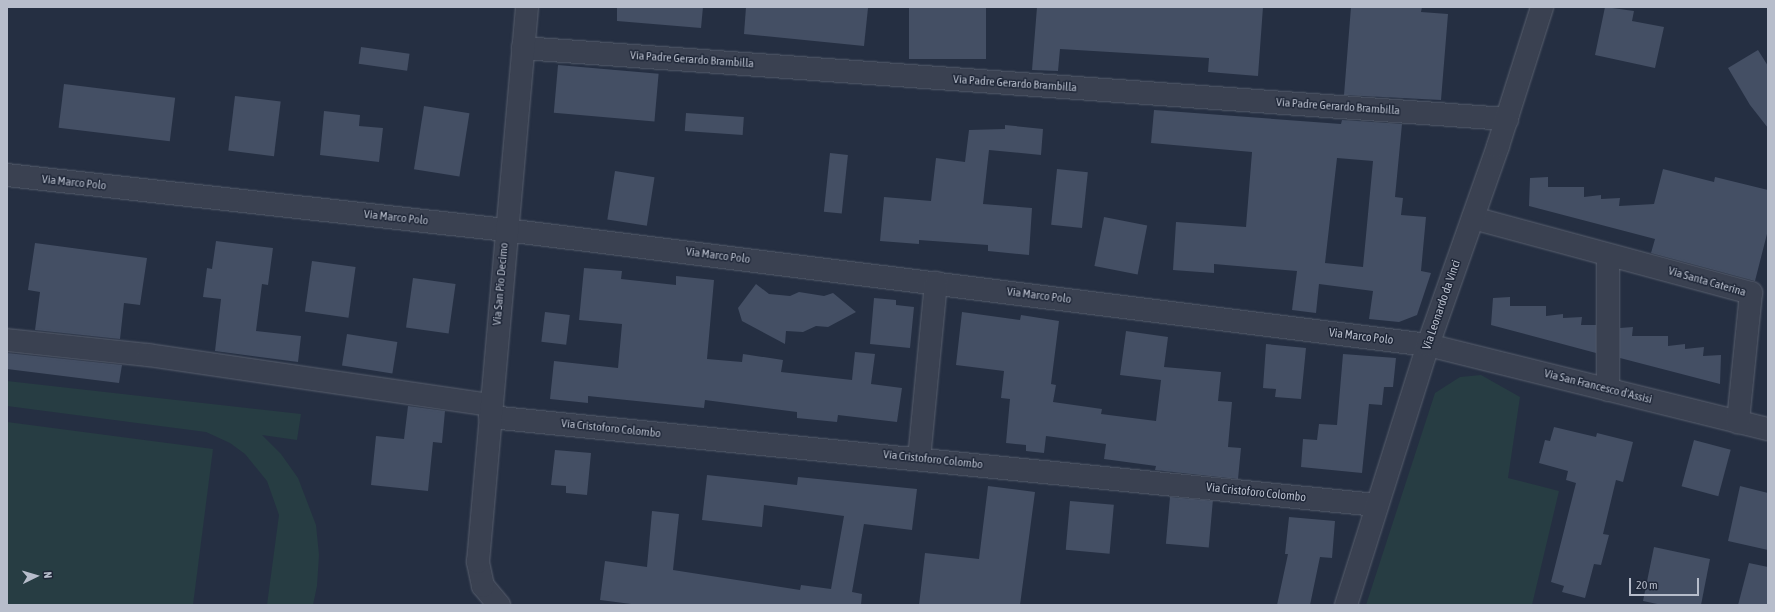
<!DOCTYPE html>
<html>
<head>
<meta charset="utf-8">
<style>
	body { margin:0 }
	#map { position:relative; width:1775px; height:612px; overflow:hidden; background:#252f42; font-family:"Asap Condensed",sans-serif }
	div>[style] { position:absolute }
	.green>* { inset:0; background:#273d43 }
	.building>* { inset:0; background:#444f64; transform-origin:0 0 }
	.roads { filter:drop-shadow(0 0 1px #585f6e) drop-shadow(0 0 1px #585f6e) }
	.minor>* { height:22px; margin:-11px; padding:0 11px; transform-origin:11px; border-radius:11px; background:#3a4151 }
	span { translate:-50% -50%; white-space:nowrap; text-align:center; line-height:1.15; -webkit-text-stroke:3px #1e2637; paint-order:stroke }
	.street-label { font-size:12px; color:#b7bdcb }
	.frame { position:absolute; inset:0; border:8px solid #b7bdcb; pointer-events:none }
	.north { position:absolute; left:16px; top:556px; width:40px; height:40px; -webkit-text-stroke:3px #1e2637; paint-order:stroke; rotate:85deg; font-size:11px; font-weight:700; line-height:16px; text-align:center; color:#b7bdcb }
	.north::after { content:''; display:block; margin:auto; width:14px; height:18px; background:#b7bdcb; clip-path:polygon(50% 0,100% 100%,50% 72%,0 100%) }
	.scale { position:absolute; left:1629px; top:578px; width:70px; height:18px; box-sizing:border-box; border:2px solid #b7bdcb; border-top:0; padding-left:5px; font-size:12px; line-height:14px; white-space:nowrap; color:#b7bdcb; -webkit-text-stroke:3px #1e2637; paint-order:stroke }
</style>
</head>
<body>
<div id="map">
	<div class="green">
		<div style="clip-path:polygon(1481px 375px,1520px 397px,1508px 478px,1559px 491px,1532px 605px,1366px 605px,1435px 393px,1460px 377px)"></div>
		<div style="clip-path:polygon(7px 381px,301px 414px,297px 440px,262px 435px,281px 454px,298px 478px,316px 525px,319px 555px,317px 586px,313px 605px,267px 605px,279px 515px,267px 481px,245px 454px,230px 443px,206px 432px,7px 406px)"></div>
		<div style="clip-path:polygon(7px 422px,213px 449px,193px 605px,7px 605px)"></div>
	</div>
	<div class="building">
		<div style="clip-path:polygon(617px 7px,703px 7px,701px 28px,617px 21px)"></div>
		<div style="clip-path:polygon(746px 7px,868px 8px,864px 46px,744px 34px)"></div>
		<div style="left:909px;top:7px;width:77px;height:52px"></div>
		<div style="clip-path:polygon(1037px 7px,1263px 7px,1258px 76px,1208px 72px,1209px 58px,1060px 49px,1058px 71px,1032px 70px)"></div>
		<div style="clip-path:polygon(1351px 7px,1422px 7px,1421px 12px,1448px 14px,1441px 100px,1344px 95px)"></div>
		<div style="clip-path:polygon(1605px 7px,1634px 11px,1632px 21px,1664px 27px,1655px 68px,1595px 55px)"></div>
		<div style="left:361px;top:47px;width:49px;height:17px;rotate:8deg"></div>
		<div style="clip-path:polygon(1758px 50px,1768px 66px,1768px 128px,1750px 105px,1728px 68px)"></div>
		<div style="left:558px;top:65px;width:101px;height:48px;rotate:5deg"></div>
		<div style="left:64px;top:84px;width:112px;height:44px;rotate:7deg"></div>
		<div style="left:235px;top:96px;width:46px;height:55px;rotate:7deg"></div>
		<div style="left:424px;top:106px;width:46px;height:64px;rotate:9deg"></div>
		<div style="clip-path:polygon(evenodd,1154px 110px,1341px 124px,1342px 120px,1402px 124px,1395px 197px,1403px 198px,1401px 215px,1426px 217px,1421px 271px,1431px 273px,1417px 315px,1399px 322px,1369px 319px,1373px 291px,1319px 284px,1316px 313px,1292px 310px,1297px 271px,1214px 264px,1214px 273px,1173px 270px,1176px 222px,1246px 227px,1252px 152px,1151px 143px,1154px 110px,1337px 158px,1373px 161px,1363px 267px,1325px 263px,1337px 158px)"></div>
		<div style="clip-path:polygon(324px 111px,360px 115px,359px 126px,383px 128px,379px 162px,320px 155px)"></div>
		<div style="left:686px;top:113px;width:58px;height:18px;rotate:4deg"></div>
		<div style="clip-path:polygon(1005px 125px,1043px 129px,1041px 155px,989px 150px,983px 204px,1032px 208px,1029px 255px,988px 251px,988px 245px,919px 240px,919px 244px,880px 241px,884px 197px,931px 201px,936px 158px,965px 162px,969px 130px,1005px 129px)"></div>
		<div style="left:830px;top:153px;width:18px;height:59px;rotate:6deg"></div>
		<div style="left:1057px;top:169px;width:31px;height:56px;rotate:6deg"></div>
		<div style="clip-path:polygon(1663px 169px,1714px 182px,1715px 177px,1768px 190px,1768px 230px,1755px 281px,1651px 253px,1655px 239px,1529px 206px,1530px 178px,1548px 177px,1548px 187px,1584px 187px,1584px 197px,1601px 195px,1601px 199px,1620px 198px,1619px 206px,1654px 204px)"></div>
		<div style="left:615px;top:171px;width:40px;height:49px;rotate:9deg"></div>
		<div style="left:1104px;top:217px;width:44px;height:50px;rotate:11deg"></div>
		<div style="clip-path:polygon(216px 241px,273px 248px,268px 285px,262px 284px,256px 331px,301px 336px,298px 362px,215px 351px,221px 299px,203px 297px,207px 268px,212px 269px)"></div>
		<div style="clip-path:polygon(35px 243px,147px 258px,140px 305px,124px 303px,120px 339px,35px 330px,40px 292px,28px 290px)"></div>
		<div style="left:312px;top:261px;width:44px;height:51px;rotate:8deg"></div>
		<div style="clip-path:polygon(584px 268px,622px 271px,621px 279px,676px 285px,676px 276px,714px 280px,707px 359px,742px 362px,743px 354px,783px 360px,781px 372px,852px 380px,855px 352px,875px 354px,871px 384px,902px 388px,897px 422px,838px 415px,837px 422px,797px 418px,797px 412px,705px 400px,704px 408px,588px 396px,588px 403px,550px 399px,554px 361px,618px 368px,622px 324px,579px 320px)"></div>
		<div style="left:413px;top:278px;width:43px;height:50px;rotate:8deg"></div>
		<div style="clip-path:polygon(756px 284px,769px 294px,790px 296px,799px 292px,824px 296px,833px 293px,856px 312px,828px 327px,816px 326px,803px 332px,786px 331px,785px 344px,742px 321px,738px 308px)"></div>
		<div style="clip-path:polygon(1510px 297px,1510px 306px,1546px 306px,1546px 316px,1563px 314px,1563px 318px,1582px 317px,1581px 325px,1596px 325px,1596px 353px,1491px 325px,1493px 298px)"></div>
		<div style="clip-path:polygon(874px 298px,896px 300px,896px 305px,914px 307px,910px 348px,870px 344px)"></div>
		<div style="left:545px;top:312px;width:25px;height:30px;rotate:7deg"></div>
		<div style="clip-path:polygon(962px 312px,1020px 320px,1021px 315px,1059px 321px,1051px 384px,1056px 385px,1053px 402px,1102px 409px,1101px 414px,1156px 421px,1161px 380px,1120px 375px,1126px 331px,1168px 337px,1164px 367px,1221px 372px,1218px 401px,1232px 402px,1228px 447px,1241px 448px,1238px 479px,1155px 470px,1156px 466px,1104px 459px,1106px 444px,1046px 436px,1044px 453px,1026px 451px,1026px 445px,1006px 443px,1010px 399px,1001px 398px,1004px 371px,956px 365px)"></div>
		<div style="clip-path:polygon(1633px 327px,1632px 336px,1668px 336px,1668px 346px,1685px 344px,1685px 349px,1704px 347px,1703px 356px,1721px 355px,1720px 384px,1620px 358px,1620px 328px)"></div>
		<div style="left:347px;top:334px;width:51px;height:32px;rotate:9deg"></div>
		<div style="clip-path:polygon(1266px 344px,1306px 348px,1301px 399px,1275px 397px,1276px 389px,1263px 388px)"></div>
		<div style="clip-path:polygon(7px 353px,122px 365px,119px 383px,7px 369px)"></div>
		<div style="clip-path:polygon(1343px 354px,1396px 358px,1393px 387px,1384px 387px,1382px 405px,1369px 404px,1362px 473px,1301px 467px,1303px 439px,1317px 440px,1319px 424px,1337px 425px)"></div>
		<div style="clip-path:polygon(408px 406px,445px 411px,442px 443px,433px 442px,428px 491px,371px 485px,376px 436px,404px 439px)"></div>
		<div style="clip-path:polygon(1554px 427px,1596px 437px,1597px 433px,1633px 442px,1623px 482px,1616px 480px,1603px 534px,1609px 535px,1601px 565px,1594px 564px,1585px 598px,1562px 592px,1564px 586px,1551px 582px,1576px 483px,1566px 480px,1568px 471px,1539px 463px,1545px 440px,1550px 441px)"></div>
		<div style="left:1694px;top:440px;width:38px;height:48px;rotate:15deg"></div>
		<div style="clip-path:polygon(555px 450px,591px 453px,587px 495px,566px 493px,566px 486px,551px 485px)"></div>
		<div style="clip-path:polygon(707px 475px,797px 485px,798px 477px,917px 489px,912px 530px,864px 524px,852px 592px,862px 594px,861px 605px,639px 605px,600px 600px,605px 561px,647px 567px,652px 511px,679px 514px,673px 570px,800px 590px,801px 585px,831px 589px,844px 516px,764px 505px,762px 527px,702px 520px)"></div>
		<div style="clip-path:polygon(988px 486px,1035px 492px,1020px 605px,919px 605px,925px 553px,979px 559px)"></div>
		<div style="clip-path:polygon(1740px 486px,1768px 493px,1768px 550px,1728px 541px)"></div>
		<div style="left:1170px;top:497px;width:43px;height:47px;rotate:5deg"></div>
		<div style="left:1070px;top:501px;width:44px;height:49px;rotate:5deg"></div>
		<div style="clip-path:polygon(1289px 517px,1335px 521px,1332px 558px,1320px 557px,1310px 605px,1277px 605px,1288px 554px,1285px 554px)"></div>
		<div style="clip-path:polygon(1654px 547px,1710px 559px,1701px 605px,1662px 605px,1643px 601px)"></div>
		<div style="clip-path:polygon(1749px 563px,1768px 567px,1768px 605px,1738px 605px)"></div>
	</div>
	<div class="roads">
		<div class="minor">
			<div style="left:523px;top:48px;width:987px;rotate:4.13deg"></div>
			<div style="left:7px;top:175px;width:502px;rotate:6.29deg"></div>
			<div style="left:506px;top:230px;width:929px;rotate:7.11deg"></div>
			<div style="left:1428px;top:345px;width:350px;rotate:13.9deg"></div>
			<div style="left:1473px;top:218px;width:288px;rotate:15.1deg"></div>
			<div style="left:1751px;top:293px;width:130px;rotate:95.8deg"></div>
			<div style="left:1608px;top:255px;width:135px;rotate:90deg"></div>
			<div style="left:7px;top:340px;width:142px;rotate:6.1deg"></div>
			<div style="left:148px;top:355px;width:346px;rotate:8.3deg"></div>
			<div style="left:490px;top:417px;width:891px;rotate:5.67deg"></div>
			<div style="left:919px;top:459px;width:177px;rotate:-84.5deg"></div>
			<div style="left:499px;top:605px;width:25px;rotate:-130deg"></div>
			<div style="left:483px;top:586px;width:25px;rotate:-102deg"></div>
			<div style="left:478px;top:562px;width:557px;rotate:-84.95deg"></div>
			<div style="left:1346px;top:605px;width:273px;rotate:-72.5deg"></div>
			<div style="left:1428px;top:345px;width:211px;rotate:-70.6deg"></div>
			<div style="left:1498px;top:146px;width:146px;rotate:-72.4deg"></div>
		</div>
	</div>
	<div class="street-label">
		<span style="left:692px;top:60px;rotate:4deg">Via Padre Gerardo Brambilla</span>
		<span style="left:1015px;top:84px;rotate:4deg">Via Padre Gerardo Brambilla</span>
		<span style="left:1338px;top:107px;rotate:4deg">Via Padre Gerardo Brambilla</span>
		<span style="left:74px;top:183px;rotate:6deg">Via Marco Polo</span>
		<span style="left:396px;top:218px;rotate:6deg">Via Marco Polo</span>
		<span style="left:718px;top:256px;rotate:7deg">Via Marco Polo</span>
		<span style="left:1707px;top:282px;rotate:16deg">Via Santa Caterina</span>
		<span style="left:501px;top:284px;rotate:-85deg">Via San Pio Decimo</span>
		<span style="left:1039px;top:296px;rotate:7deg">Via Marco Polo</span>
		<span style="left:1442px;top:305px;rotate:-71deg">Via Leonardo da Vinci</span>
		<span style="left:1361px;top:337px;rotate:7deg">Via Marco Polo</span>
		<span style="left:1598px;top:387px;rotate:14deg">Via San Francesco d'Assisi</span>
		<span style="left:611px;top:429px;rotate:6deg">Via Cristoforo Colombo</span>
		<span style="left:933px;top:460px;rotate:6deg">Via Cristoforo Colombo</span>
		<span style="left:1256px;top:493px;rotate:6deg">Via Cristoforo Colombo</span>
	</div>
	<div class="frame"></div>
	<div class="north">N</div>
	<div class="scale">20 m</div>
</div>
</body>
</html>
